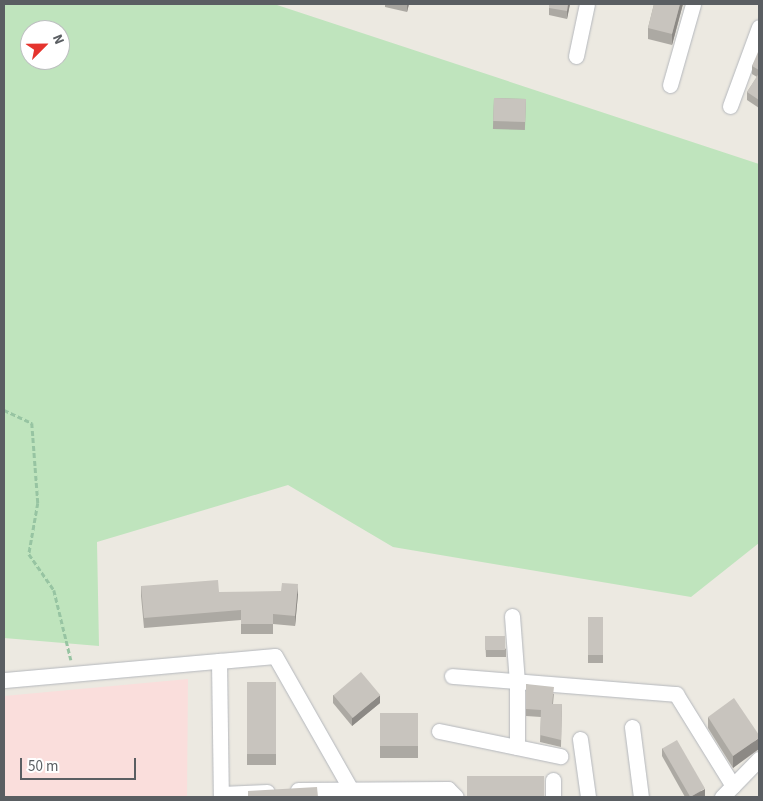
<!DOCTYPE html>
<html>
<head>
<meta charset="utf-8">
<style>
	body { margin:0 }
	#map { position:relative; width:763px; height:801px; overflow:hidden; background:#ece9e1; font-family:"Source Sans 3",sans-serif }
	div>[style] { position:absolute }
	.medical>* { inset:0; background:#fadedc }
	.green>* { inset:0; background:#bfe4bd }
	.path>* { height:2.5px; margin-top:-1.25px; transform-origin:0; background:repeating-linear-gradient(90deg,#97c4a2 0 5px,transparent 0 7.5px) }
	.roads { filter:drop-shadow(0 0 1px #b4b7bc) drop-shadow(0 0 1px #b4b7bc) }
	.minor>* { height:15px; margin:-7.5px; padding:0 7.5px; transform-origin:7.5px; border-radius:7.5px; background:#fff }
	.wall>* { inset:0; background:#aca9a3; transform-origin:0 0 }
	.shaded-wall>* { inset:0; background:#8c8985 }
	.building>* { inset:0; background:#c8c4be; transform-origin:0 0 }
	span { translate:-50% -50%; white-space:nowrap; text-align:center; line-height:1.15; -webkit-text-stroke:4.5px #fff; paint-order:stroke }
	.frame { position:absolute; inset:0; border:5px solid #5a5e62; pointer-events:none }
	.north { position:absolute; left:20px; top:20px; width:50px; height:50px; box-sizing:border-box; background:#fff; border:1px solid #bdbfc0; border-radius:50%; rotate:67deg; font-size:14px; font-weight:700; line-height:20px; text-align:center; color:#5a5e62 }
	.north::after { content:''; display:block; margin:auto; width:18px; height:22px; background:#e5342e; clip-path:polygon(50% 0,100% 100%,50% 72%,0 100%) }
	.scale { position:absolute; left:20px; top:758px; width:116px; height:22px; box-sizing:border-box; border:2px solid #5a5e62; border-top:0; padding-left:6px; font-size:15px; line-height:18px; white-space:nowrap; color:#5a5e62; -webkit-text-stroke:4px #fff; paint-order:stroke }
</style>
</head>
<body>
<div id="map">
	<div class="medical">
		<div style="clip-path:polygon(188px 679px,187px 797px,4px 797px,4px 696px)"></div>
	</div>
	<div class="green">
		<div style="clip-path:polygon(evenodd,4px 4px,274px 4px,759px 164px,759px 543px,691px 597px,393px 547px,288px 485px,97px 542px,99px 646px,4px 638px,4px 4px,30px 30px,60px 30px,60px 60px,30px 60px,30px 30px)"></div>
	</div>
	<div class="path">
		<div style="left:4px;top:410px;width:31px;rotate:25deg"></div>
		<div style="left:32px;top:423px;width:80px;rotate:85.7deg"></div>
		<div style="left:38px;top:503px;width:52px;rotate:100deg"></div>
		<div style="left:29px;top:554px;width:44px;rotate:55.2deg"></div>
		<div style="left:54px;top:590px;width:72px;rotate:76.3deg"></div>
	</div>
	<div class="roads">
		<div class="minor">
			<div style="left:576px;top:56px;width:53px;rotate:-78.1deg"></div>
			<div style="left:670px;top:85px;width:84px;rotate:-74.1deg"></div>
			<div style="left:730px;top:106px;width:84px;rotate:-69.8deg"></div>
			<div style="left:512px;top:616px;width:67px;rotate:85.7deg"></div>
			<div style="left:517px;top:683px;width:64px;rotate:90deg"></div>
			<div style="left:219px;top:661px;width:56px;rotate:-5.1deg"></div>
			<div style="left:275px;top:656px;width:152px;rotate:60.4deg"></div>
			<div style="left:350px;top:788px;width:8px;rotate:104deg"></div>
			<div style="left:452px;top:676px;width:225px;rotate:4.6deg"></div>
			<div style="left:676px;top:694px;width:108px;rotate:58.2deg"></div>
			<div style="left:4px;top:680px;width:216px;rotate:-5.1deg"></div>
			<div style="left:219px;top:661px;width:136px;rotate:89.2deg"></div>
			<div style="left:632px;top:727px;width:71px;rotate:82.7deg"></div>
			<div style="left:439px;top:731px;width:124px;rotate:11.7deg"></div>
			<div style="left:580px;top:739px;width:59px;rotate:82.1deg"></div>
			<div style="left:298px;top:790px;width:150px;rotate:-0.4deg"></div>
			<div style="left:448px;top:789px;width:11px;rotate:45deg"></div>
			<div style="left:221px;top:794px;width:46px;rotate:-2.5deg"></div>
			<div style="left:553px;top:797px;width:17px;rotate:-90deg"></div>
			<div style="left:722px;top:797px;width:53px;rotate:-45.8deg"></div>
		</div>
	</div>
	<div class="wall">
		<div style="clip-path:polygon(385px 4px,409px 4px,407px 12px,385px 7px)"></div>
		<div style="clip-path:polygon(549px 4px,570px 4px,567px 19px,549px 15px)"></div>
		<div style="clip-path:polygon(654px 4px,683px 4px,672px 45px,648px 39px,648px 28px)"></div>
		<div style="clip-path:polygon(759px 53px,759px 108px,747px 100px,747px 92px,757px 77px,752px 74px,752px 66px)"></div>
		<div style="left:494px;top:98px;width:32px;height:31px;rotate:2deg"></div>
		<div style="clip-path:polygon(141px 586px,219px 592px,298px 594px,295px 626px,273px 624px,273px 634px,241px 634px,241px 620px,144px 628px,141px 596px)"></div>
		<div style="left:588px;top:617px;width:15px;height:46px"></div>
		<div style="clip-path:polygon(485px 636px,506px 649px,506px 657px,486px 657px)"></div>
		<div style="left:247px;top:682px;width:29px;height:83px"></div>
		<div style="clip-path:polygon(526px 684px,554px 694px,553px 704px,562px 704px,561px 747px,540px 742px,541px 717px,526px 716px)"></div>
		<div style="clip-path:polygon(333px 695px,380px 703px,352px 726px,333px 703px)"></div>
		<div style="left:418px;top:713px;width:45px;height:38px;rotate:90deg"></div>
		<div style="clip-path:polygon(708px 717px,759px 735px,733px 768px,708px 728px)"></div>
		<div style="clip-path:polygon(662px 748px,705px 796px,703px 797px,685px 797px,662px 756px)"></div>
	</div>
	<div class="shaded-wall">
		<div style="clip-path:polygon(407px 4px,409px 4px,407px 12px)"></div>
		<div style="clip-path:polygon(568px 4px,570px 4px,567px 19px,567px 11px)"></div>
		<div style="clip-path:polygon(680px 4px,683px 4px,672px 45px,672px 34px)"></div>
		<div style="clip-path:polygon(298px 584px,298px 594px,295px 626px,295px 616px)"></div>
		<div style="clip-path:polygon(380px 695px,380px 703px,352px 726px,352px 718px)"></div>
		<div style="clip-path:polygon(759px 738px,759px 749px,733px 768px,733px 756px)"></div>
		<div style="clip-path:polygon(705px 789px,705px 796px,703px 797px,690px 797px)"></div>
	</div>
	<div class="building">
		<div style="clip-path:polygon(549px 4px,568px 4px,567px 11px,549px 8px)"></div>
		<div style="clip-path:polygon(654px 4px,680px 4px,672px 34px,648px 28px)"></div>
		<div style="clip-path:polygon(758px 52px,759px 53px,759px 70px,752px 66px)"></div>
		<div style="clip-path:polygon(759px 73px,759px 100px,747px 92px)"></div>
		<div style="left:494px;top:98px;width:32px;height:23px;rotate:2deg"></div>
		<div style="clip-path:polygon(218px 580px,219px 592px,281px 591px,282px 583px,298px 584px,295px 616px,273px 614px,273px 624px,241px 624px,241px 610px,144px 618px,141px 586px)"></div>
		<div style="left:588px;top:617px;width:15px;height:38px"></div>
		<div style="left:485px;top:636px;width:20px;height:14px"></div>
		<div style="left:361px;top:672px;width:30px;height:36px;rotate:50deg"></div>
		<div style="left:247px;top:682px;width:29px;height:72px"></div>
		<div style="clip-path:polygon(526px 684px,554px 687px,552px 704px,562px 704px,561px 740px,540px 735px,541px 710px,526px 709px)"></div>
		<div style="clip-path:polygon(734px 698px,759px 735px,759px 738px,733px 756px,708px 717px)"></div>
		<div style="left:418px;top:713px;width:33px;height:38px;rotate:90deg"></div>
		<div style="left:677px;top:740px;width:56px;height:17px;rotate:60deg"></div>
		<div style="left:544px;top:776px;width:21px;height:77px;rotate:90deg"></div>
		<div style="clip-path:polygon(317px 787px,318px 797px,248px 797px,248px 791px)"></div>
	</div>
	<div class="frame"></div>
	<div class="north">N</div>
	<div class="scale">50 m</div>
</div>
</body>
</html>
